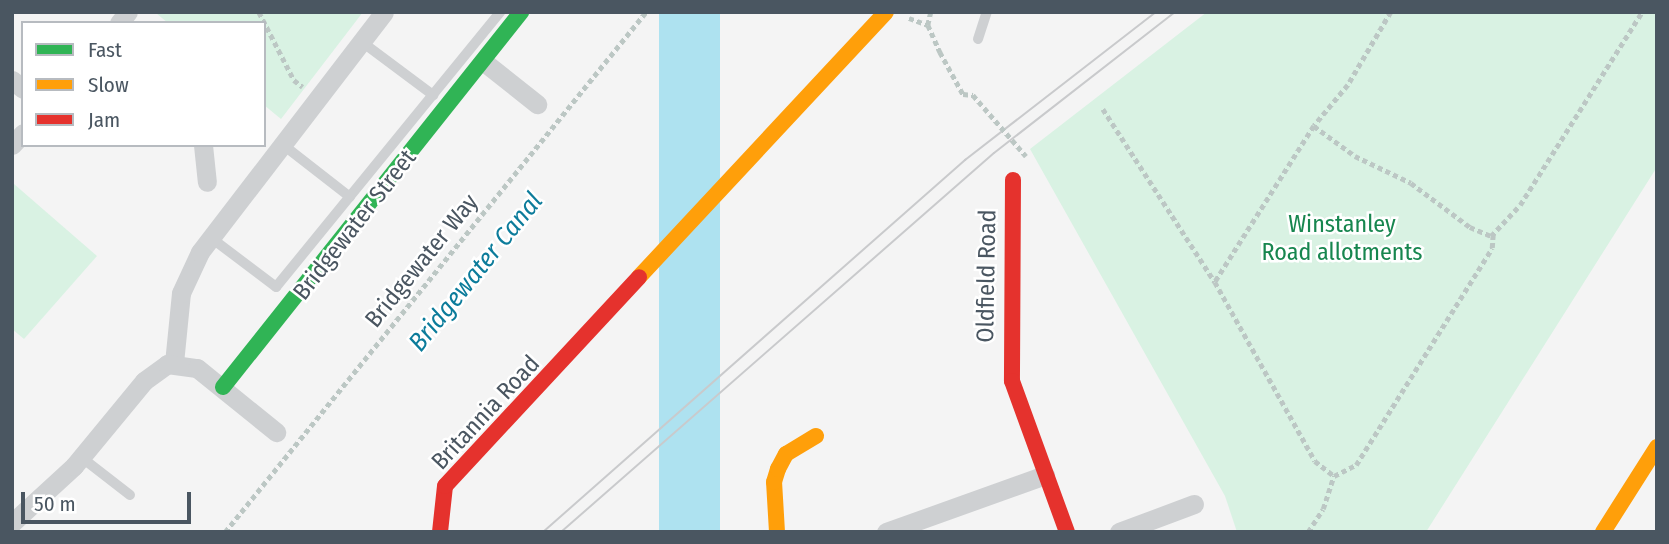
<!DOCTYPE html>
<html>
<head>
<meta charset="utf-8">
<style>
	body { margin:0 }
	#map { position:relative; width:1669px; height:544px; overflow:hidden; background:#f4f4f4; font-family:"Fira Sans Condensed",sans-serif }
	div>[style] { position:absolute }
	.green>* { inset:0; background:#d9f2e3 }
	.water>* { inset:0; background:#aee2f0; transform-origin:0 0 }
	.path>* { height:4.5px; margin-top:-2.25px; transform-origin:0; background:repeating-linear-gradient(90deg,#bcc7c4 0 5px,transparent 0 8.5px) }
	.lane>* { height:10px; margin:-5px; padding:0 5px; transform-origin:5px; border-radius:5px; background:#ced0d2 }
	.street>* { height:19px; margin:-9.5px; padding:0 9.5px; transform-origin:9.5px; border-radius:9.5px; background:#ced0d2 }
	.fast>* { height:16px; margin:-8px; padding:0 8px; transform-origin:8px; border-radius:8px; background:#30b455 }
	.slow>* { height:16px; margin:-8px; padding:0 8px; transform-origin:8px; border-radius:8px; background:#ff9f0a }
	.jam>* { height:16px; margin:-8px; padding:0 8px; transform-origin:8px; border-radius:8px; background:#e5322d }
	.tram>* { height:2px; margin:-1px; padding:0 1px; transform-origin:1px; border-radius:1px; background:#c9cacc }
	.path-bridge>* { height:4.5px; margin-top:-2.25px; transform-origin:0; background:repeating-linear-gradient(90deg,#bcc7c4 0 5px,transparent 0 8.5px) }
	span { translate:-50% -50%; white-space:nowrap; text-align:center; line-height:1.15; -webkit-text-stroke:5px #fff; paint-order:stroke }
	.street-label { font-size:24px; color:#4a5661 }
	.park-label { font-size:24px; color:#17864f }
	.water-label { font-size:26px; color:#0c7c9b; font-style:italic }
	.frame { position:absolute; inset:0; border:14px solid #4a5661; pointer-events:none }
	.legend { position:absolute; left:21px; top:21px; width:245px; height:126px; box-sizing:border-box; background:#fff; border:2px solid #b7bbc0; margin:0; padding:9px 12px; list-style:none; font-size:21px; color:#4a5661 }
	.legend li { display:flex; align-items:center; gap:14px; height:35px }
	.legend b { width:35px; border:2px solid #b7bbc0 }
	.scale { position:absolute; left:21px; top:492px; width:170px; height:32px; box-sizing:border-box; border:4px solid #4a5661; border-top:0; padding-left:9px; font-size:21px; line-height:24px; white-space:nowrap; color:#4a5661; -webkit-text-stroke:5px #fff; paint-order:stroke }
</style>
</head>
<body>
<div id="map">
	<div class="green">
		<div style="clip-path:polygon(363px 12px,281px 119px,264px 105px,264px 23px,168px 23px,156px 13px)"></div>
		<div style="clip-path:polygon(1207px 12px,1657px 12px,1657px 167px,1426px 532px,1237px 532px,1225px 496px,1030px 149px)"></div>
		<div style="clip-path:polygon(14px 184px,97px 256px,24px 339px,12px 329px)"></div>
	</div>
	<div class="water">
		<div style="left:659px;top:12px;width:61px;height:668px"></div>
	</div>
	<div class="path">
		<div style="left:259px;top:12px;width:76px;rotate:62.8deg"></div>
		<div style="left:294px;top:80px;width:11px;rotate:38deg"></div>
		<div style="left:931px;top:12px;width:13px;rotate:103deg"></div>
		<div style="left:928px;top:25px;width:30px;rotate:66deg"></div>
		<div style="left:940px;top:52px;width:48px;rotate:61.3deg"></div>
		<div style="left:963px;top:94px;width:10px;rotate:6deg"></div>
		<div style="left:1391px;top:12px;width:85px;rotate:120.5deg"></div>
		<div style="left:1348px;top:85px;width:53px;rotate:129.7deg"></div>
		<div style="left:1314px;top:126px;width:51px;rotate:36.2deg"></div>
		<div style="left:1355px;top:156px;width:62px;rotate:25.7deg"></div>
		<div style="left:1411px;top:183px;width:74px;rotate:36.7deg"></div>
		<div style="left:1470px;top:227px;width:23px;rotate:23deg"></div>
		<div style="left:1491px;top:236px;width:42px;rotate:-46.9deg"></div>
		<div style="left:1520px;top:205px;width:228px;rotate:-57.7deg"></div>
		<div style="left:909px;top:18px;width:20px;rotate:20deg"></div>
		<div style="left:1103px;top:109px;width:206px;rotate:57.1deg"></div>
		<div style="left:1314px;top:126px;width:185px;rotate:122.4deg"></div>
		<div style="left:1215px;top:282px;width:205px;rotate:60.8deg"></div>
		<div style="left:1315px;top:461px;width:24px;rotate:38deg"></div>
		<div style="left:1334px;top:476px;width:25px;rotate:-27deg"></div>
		<div style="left:1356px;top:465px;width:256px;rotate:-57.9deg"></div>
		<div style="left:1492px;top:248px;width:15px;rotate:-86deg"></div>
		<div style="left:225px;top:532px;width:669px;rotate:-51.01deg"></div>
		<div style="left:1308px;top:532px;width:27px;rotate:-57deg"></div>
		<div style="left:1323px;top:509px;width:35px;rotate:-72deg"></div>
	</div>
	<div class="lane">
		<div style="left:978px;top:39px;width:28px;rotate:-72deg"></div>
		<div style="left:362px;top:42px;width:89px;rotate:36.7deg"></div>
		<div style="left:282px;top:144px;width:86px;rotate:37.9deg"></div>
		<div style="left:210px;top:237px;width:83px;rotate:37.1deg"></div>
		<div style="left:276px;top:287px;width:355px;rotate:-50.8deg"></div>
		<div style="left:81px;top:457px;width:62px;rotate:37.8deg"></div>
	</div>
	<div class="street">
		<div style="left:119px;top:23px;width:14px;rotate:-51deg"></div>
		<div style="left:484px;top:62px;width:68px;rotate:38.4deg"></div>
		<div style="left:12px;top:80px;width:14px;rotate:39deg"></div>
		<div style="left:12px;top:145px;width:16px;rotate:-47deg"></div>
		<div style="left:203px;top:145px;width:37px;rotate:84deg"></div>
		<div style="left:174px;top:363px;width:70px;rotate:-84.3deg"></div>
		<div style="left:181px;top:293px;width:45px;rotate:-65.1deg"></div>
		<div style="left:200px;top:252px;width:302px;rotate:-52.5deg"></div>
		<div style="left:12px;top:523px;width:84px;rotate:-42.6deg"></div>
		<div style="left:74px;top:466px;width:110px;rotate:-50.5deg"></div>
		<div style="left:144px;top:381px;width:29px;rotate:-36deg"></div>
		<div style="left:167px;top:364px;width:30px;rotate:8deg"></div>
		<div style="left:197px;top:368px;width:102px;rotate:39deg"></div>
		<div style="left:886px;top:532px;width:169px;rotate:-19.7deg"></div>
		<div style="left:1119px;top:532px;width:80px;rotate:-20.5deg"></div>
	</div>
	<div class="fast">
		<div style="left:223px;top:387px;width:479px;rotate:-51.5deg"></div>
	</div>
	<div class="slow">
		<div style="left:639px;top:277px;width:362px;rotate:-47deg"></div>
		<div style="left:777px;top:532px;width:50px;rotate:-93.4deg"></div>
		<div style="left:774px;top:482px;width:14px;rotate:-73deg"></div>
		<div style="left:778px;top:469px;width:17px;rotate:-62deg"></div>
		<div style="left:786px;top:454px;width:35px;rotate:-31deg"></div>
		<div style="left:1603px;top:532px;width:101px;rotate:-57.6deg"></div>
	</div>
	<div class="jam">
		<div style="left:1013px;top:180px;width:201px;rotate:90.3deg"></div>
		<div style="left:1012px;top:381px;width:161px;rotate:70deg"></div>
		<div style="left:440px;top:532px;width:46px;rotate:-83.8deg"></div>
		<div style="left:445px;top:486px;width:285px;rotate:-47.1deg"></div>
	</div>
	<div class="tram">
		<div style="left:543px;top:532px;width:563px;rotate:-41.4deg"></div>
		<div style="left:965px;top:160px;width:242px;rotate:-37.8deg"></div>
		<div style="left:561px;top:532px;width:575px;rotate:-41.2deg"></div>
		<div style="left:994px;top:153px;width:229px;rotate:-37.9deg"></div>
	</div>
	<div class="path-bridge">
		<div style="left:973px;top:95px;width:81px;rotate:49deg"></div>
	</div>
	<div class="street-label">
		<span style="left:355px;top:225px;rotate:-52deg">Bridgewater Street</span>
		<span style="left:422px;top:261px;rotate:-51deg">Bridgewater Way</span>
		<span style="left:987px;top:276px;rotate:-89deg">Oldfield Road</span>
		<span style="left:486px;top:413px;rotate:-47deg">Britannia Road</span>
	</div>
	<div class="park-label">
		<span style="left:1342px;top:239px">Winstanley<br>Road allotments</span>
	</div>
	<div class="water-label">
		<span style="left:476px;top:272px;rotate:-51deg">Bridgewater Canal</span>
	</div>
	<div class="frame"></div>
	<ul class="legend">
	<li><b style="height:9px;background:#30b455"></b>Fast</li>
	<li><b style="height:9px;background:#ff9f0a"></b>Slow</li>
	<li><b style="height:9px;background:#e5322d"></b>Jam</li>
	</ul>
	<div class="scale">50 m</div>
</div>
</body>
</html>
